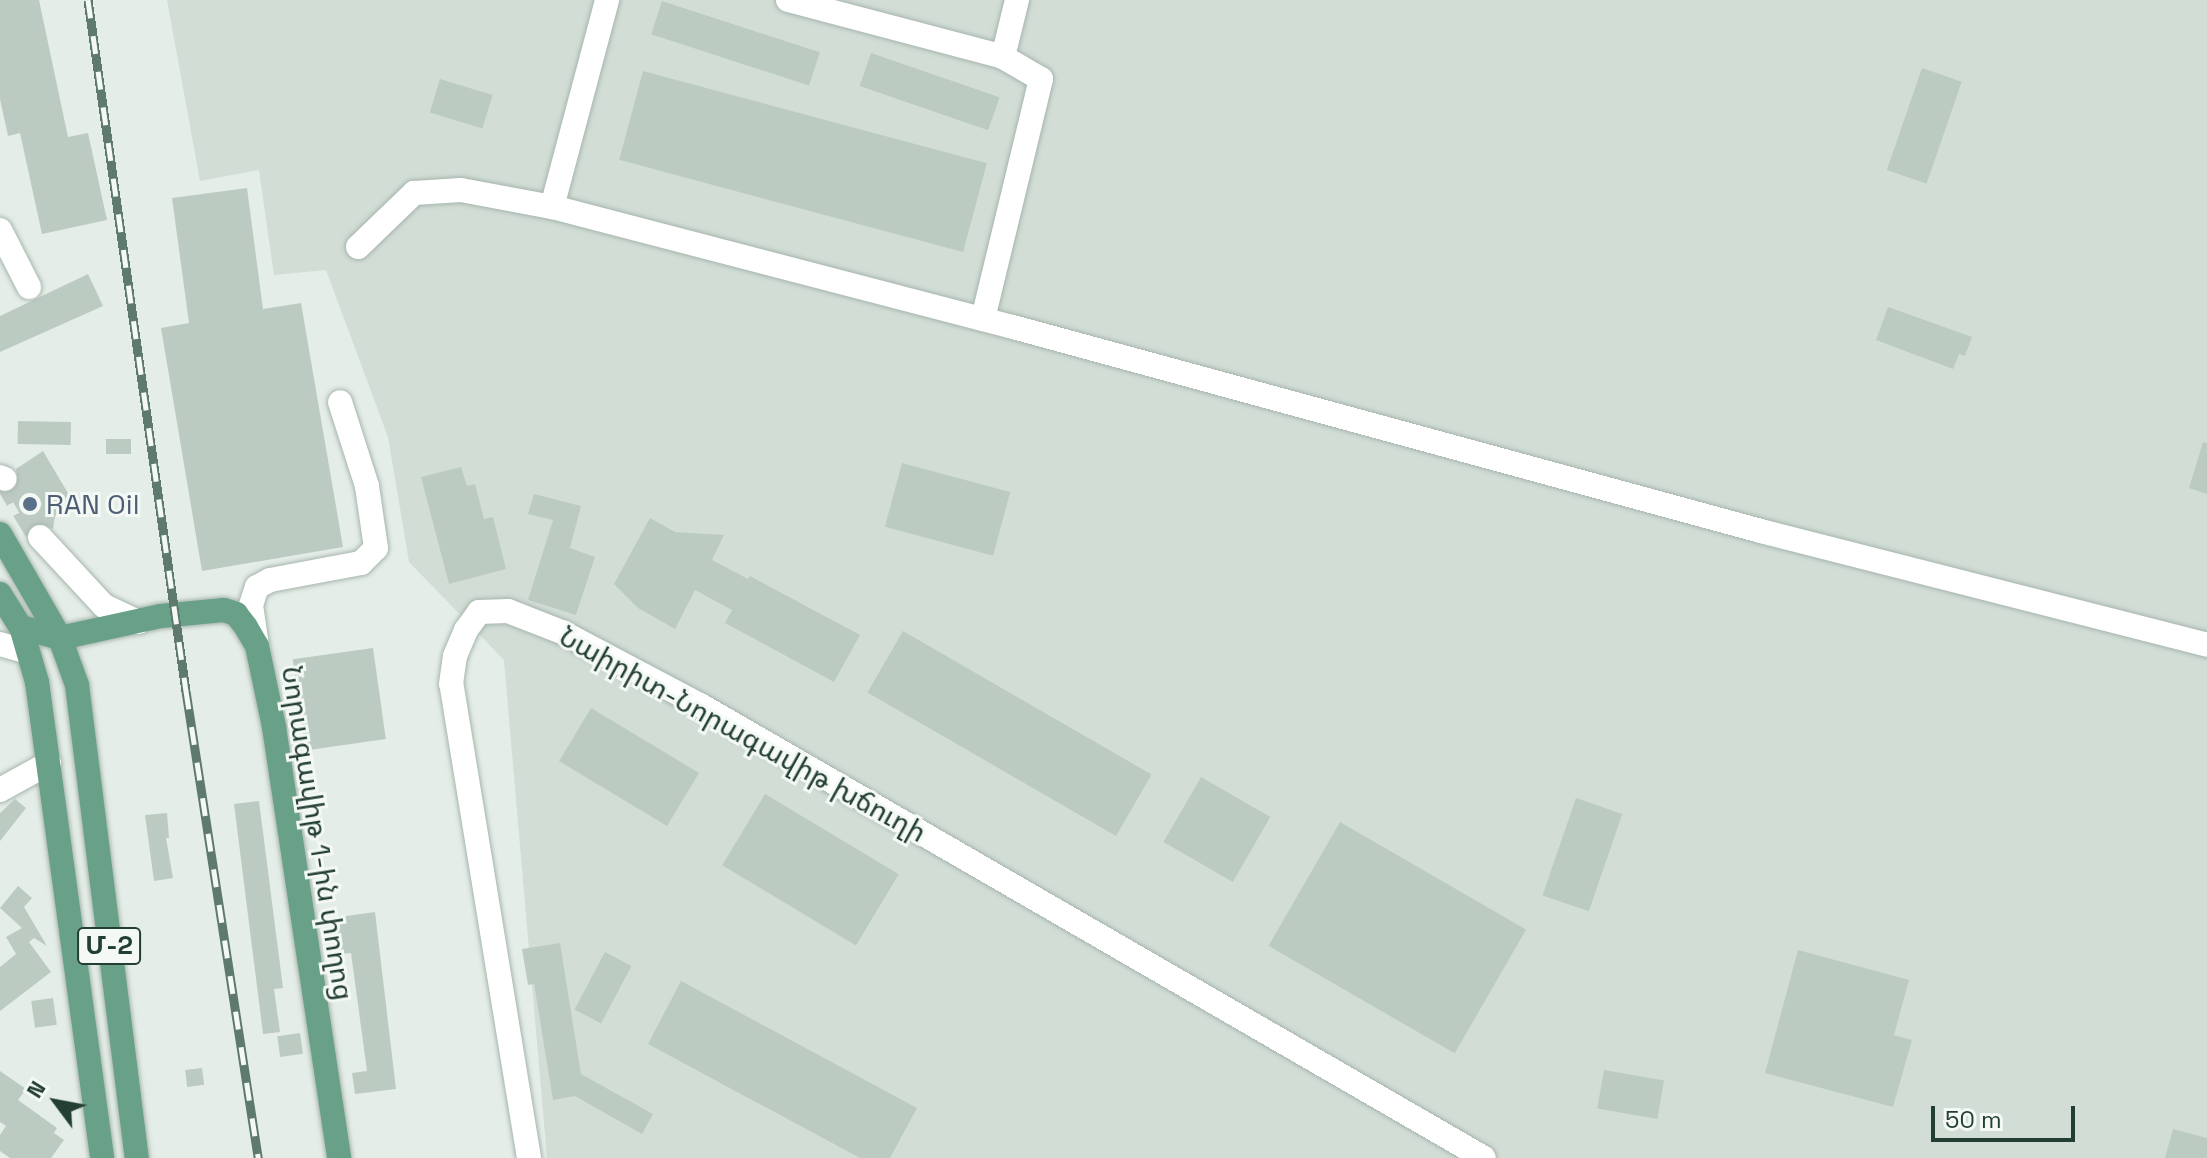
<!DOCTYPE html>
<html>
<head>
<meta charset="utf-8">
<style>
	body { margin:0 }
	#map { position:relative; width:2207px; height:1158px; overflow:hidden; background:#e4ede7; font-family:"Space Grotesk","Noto Sans Armenian",sans-serif }
	div>[style] { position:absolute }
	.built>* { inset:0; background:#d2ddd6 }
	.building>* { inset:0; background:#bccbc2; transform-origin:0 0 }
	.minor-tunnel>* { height:24px; margin-top:-12px; transform-origin:0; background:repeating-linear-gradient(90deg,#bdcac3 0 24px,transparent 0 36px) }
	.roads { filter:drop-shadow(0 0 2px #a6b5ad) drop-shadow(0 0 2px #a6b5ad) }
	.minor>* { height:24px; margin:-12px; padding:0 12px; transform-origin:12px; border-radius:12px; background:#fff }
	.major>* { height:24px; margin:-12px; padding:0 12px; transform-origin:12px; border-radius:12px; background:#69a188 }
	.rail>* { height:9px; margin-top:-4.5px; transform-origin:0; background:repeating-linear-gradient(90deg,#f4f9f6 0 18px,#5e796d 0 36px); box-sizing:border-box; border-block:2px solid #5e796d }
	.dots>* { width:22px; height:22px; translate:-50% -50%; box-sizing:border-box; border:4px solid #f4f9f6; border-radius:50% }
	span { translate:-50% -50%; white-space:nowrap; text-align:center; line-height:1.15; -webkit-text-stroke:6px #f4f9f6; paint-order:stroke }
	.shield-label span { padding:2px 6px; background:#f4f9f6; border:2px solid; border-radius:6px; -webkit-text-stroke-width:0 }
	.shield-label { font-size:26px; color:#233e32; font-weight:700 }
	.service-label { font-size:28px; color:#4e5e75 }
	.left { translate:0 -50%; text-align:left }
	.street-label { font-size:28px; color:#233e32 }
	.north { position:absolute; left:16px; top:1062px; width:80px; height:80px; -webkit-text-stroke:6px #f4f9f6; paint-order:stroke; rotate:302deg; font-size:22px; font-weight:700; line-height:32px; text-align:center; color:#233e32 }
	.north::after { content:''; display:block; margin:auto; width:28px; height:36px; background:#233e32; clip-path:polygon(50% 0,100% 100%,50% 72%,0 100%) }
	.scale { position:absolute; left:1931px; top:1106px; width:144px; height:36px; box-sizing:border-box; border:4px solid #233e32; border-top:0; padding-left:10px; font-size:24px; line-height:28px; white-space:nowrap; color:#233e32; -webkit-text-stroke:6px #f4f9f6; paint-order:stroke }
</style>
</head>
<body>
<div id="map">
	<div class="built">
		<div style="clip-path:polygon(167px 0,2207px 0,2207px 1158px,547px 1158px,504px 660px,409px 562px,388px 437px,326px 270px,274px 275px,259px 170px,200px 181px)"></div>
	</div>
	<div class="building">
		<div style="clip-path:polygon(0 0,39px 0,68px 137px,88px 133px,107px 220px,42px 234px,20px 133px,8px 136px,0 99px)"></div>
		<div style="left:662px;top:1px;width:166px;height:35px;rotate:18deg"></div>
		<div style="left:871px;top:53px;width:136px;height:35px;rotate:19deg"></div>
		<div style="left:1922px;top:68px;width:42px;height:108px;rotate:19deg"></div>
		<div style="left:643px;top:71px;width:356px;height:92px;rotate:15deg"></div>
		<div style="left:440px;top:79px;width:55px;height:35px;rotate:17deg"></div>
		<div style="clip-path:polygon(247px 188px,263px 309px,301px 303px,343px 547px,202px 571px,161px 328px,189px 323px,172px 198px)"></div>
		<div style="clip-path:polygon(88px 274px,103px 306px,0 352px,0 316px)"></div>
		<div style="clip-path:polygon(1888px 307px,1972px 337px,1965px 356px,1959px 354px,1953px 369px,1876px 340px)"></div>
		<div style="left:18px;top:421px;width:53px;height:23px;rotate:1deg"></div>
		<div style="left:106px;top:439px;width:25px;height:15px"></div>
		<div style="clip-path:polygon(2203px 442px,2207px 443px,2207px 494px,2189px 488px)"></div>
		<div style="clip-path:polygon(43px 451px,75px 505px,55px 516px,53px 529px,37px 522px,28px 528px,8px 493px,19px 484px,16px 469px)"></div>
		<div style="left:902px;top:463px;width:112px;height:66px;rotate:15deg"></div>
		<div style="clip-path:polygon(461px 467px,467px 486px,475px 484px,484px 519px,493px 517px,506px 569px,449px 584px,421px 477px)"></div>
		<div style="clip-path:polygon(534px 494px,581px 506px,570px 548px,595px 557px,576px 615px,528px 600px,553px 520px,528px 514px)"></div>
		<div style="clip-path:polygon(650px 518px,675px 532px,724px 535px,712px 560px,748px 579px,750px 576px,860px 635px,834px 682px,725px 623px,732px 610px,695px 590px,675px 629px,638px 608px,614px 584px)"></div>
		<div style="left:903px;top:631px;width:287px;height:71px;rotate:30deg"></div>
		<div style="left:373px;top:648px;width:92px;height:81px;rotate:82deg"></div>
		<div style="left:591px;top:708px;width:126px;height:62px;rotate:31deg"></div>
		<div style="left:1201px;top:777px;width:80px;height:75px;rotate:30deg"></div>
		<div style="left:765px;top:794px;width:156px;height:83px;rotate:31deg"></div>
		<div style="left:1576px;top:798px;width:49px;height:103px;rotate:19deg"></div>
		<div style="clip-path:polygon(15px 799px,26px 808px,0 841px,0 813px)"></div>
		<div style="clip-path:polygon(259px 801px,283px 988px,274px 989px,280px 1032px,263px 1034px,234px 804px)"></div>
		<div style="clip-path:polygon(167px 813px,169px 838px,166px 838px,173px 878px,154px 881px,145px 815px)"></div>
		<div style="left:1340px;top:822px;width:215px;height:143px;rotate:30deg"></div>
		<div style="clip-path:polygon(18px 886px,32px 898px,24px 907px,47px 946px,34px 938px,29px 942px,51px 972px,0 1011px,0 967px,16px 954px,6px 937px,22px 928px,0 908px)"></div>
		<div style="clip-path:polygon(375px 912px,396px 1089px,355px 1094px,352px 1073px,367px 1071px,351px 953px,337px 954px,332px 918px)"></div>
		<div style="clip-path:polygon(560px 943px,581px 1074px,653px 1114px,642px 1134px,575px 1096px,553px 1100px,534px 984px,528px 985px,522px 949px)"></div>
		<div style="clip-path:polygon(1798px 950px,1909px 980px,1894px 1035px,1912px 1040px,1893px 1107px,1765px 1073px)"></div>
		<div style="left:605px;top:952px;width:30px;height:65px;rotate:28deg"></div>
		<div style="clip-path:polygon(681px 981px,917px 1108px,890px 1158px,860px 1158px,648px 1044px)"></div>
		<div style="left:53px;top:998px;width:27px;height:22px;rotate:82deg"></div>
		<div style="left:300px;top:1033px;width:21px;height:23px;rotate:82deg"></div>
		<div style="left:202px;top:1068px;width:17px;height:17px;rotate:83deg"></div>
		<div style="left:1604px;top:1070px;width:61px;height:39px;rotate:10deg"></div>
		<div style="clip-path:polygon(0 1071px,26px 1089px,18px 1100px,57px 1128px,54px 1133px,64px 1140px,51px 1158px,10px 1158px,0 1151px,0 1135px,6px 1126px,0 1122px)"></div>
		<div style="clip-path:polygon(2173px 1129px,2207px 1138px,2207px 1158px,2165px 1158px)"></div>
	</div>
	<div class="minor-tunnel">
		<div style="left:5px;top:479px;width:68px;rotate:58.9deg"></div>
	</div>
	<div class="roads">
		<div class="minor">
			<div style="left:788px;top:0;width:222px;rotate:14.8deg"></div>
			<div style="left:1003px;top:57px;width:44px;rotate:30.1deg"></div>
			<div style="left:1041px;top:79px;width:247px;rotate:103.6deg"></div>
			<div style="left:1003px;top:57px;width:59px;rotate:-76.2deg"></div>
			<div style="left:552px;top:207px;width:214px;rotate:-75.1deg"></div>
			<div style="left:0;top:230px;width:64px;rotate:63deg"></div>
			<div style="left:358px;top:247px;width:78px;rotate:-44deg"></div>
			<div style="left:414px;top:193px;width:47px;rotate:-3.7deg"></div>
			<div style="left:461px;top:190px;width:93px;rotate:10.6deg"></div>
			<div style="left:552px;top:207px;width:476px;rotate:14.6deg"></div>
			<div style="left:1013px;top:327px;width:775px;rotate:15.26deg"></div>
			<div style="left:1761px;top:531px;width:460px;rotate:14.3deg"></div>
			<div style="left:0;top:477px;width:5px;rotate:22deg"></div>
			<div style="left:40px;top:537px;width:94px;rotate:47.2deg"></div>
			<div style="left:104px;top:606px;width:38px;rotate:25deg"></div>
			<div style="left:0;top:644px;width:29px;rotate:16deg"></div>
			<div style="left:257px;top:646px;width:41px;rotate:-98.3deg"></div>
			<div style="left:251px;top:605px;width:19px;rotate:-72deg"></div>
			<div style="left:257px;top:587px;width:15px;rotate:-28deg"></div>
			<div style="left:270px;top:580px;width:93px;rotate:-10.6deg"></div>
			<div style="left:361px;top:563px;width:21px;rotate:-45deg"></div>
			<div style="left:376px;top:548px;width:63px;rotate:-98.3deg"></div>
			<div style="left:367px;top:486px;width:88px;rotate:-107.8deg"></div>
			<div style="left:0;top:790px;width:56px;rotate:-28.9deg"></div>
			<div style="left:529px;top:1158px;width:480px;rotate:-99.3deg"></div>
			<div style="left:451px;top:684px;width:28px;rotate:-82deg"></div>
			<div style="left:455px;top:656px;width:28px;rotate:-67deg"></div>
			<div style="left:466px;top:630px;width:22px;rotate:-54deg"></div>
			<div style="left:479px;top:612px;width:29px;rotate:-2deg"></div>
			<div style="left:508px;top:611px;width:58px;rotate:21.3deg"></div>
			<div style="left:562px;top:632px;width:156px;rotate:27.9deg"></div>
			<div style="left:700px;top:705px;width:905px;rotate:30.02deg"></div>
		</div>
		<div class="major">
			<div style="left:0;top:534px;width:120px;rotate:60deg"></div>
			<div style="left:60px;top:638px;width:50px;rotate:70.1deg"></div>
			<div style="left:77px;top:685px;width:477px;rotate:82.8deg"></div>
			<div style="left:0;top:594px;width:39px;rotate:58deg"></div>
			<div style="left:21px;top:627px;width:57px;rotate:73.8deg"></div>
			<div style="left:37px;top:682px;width:480px;rotate:82.2deg"></div>
			<div style="left:21px;top:627px;width:41px;rotate:15.8deg"></div>
			<div style="left:60px;top:638px;width:103px;rotate:-12.3deg"></div>
			<div style="left:161px;top:616px;width:63px;rotate:-5.4deg"></div>
			<div style="left:224px;top:610px;width:13px;rotate:18deg"></div>
			<div style="left:236px;top:614px;width:16px;rotate:52deg"></div>
			<div style="left:246px;top:627px;width:22px;rotate:60deg"></div>
			<div style="left:257px;top:646px;width:83px;rotate:78.1deg"></div>
			<div style="left:274px;top:727px;width:436px;rotate:81.4deg"></div>
		</div>
	</div>
	<div class="rail">
		<div style="left:88px;top:0;width:698px;rotate:81.93deg"></div>
		<div style="left:186px;top:691px;width:473px;rotate:81.2deg"></div>
	</div>
	<div class="dots">
		<div style="left:30px;top:504px;background:#5c6f8a"></div>
	</div>
	<div class="shield-label">
		<span style="left:109px;top:946px">Մ-2</span>
	</div>
	<div class="service-label">
		<span class="left" style="left:46px;top:504px">RAN Oil</span>
	</div>
	<div class="street-label">
		<span style="left:743px;top:734px;rotate:29deg">Նաիրիտ-Նորագավիթ խճուղի</span>
		<span style="left:318px;top:833px;rotate:81deg">Նորագավիթ 1-ին փողոց</span>
	</div>
	<div class="north">N</div>
	<div class="scale">50 m</div>
</div>
</body>
</html>
